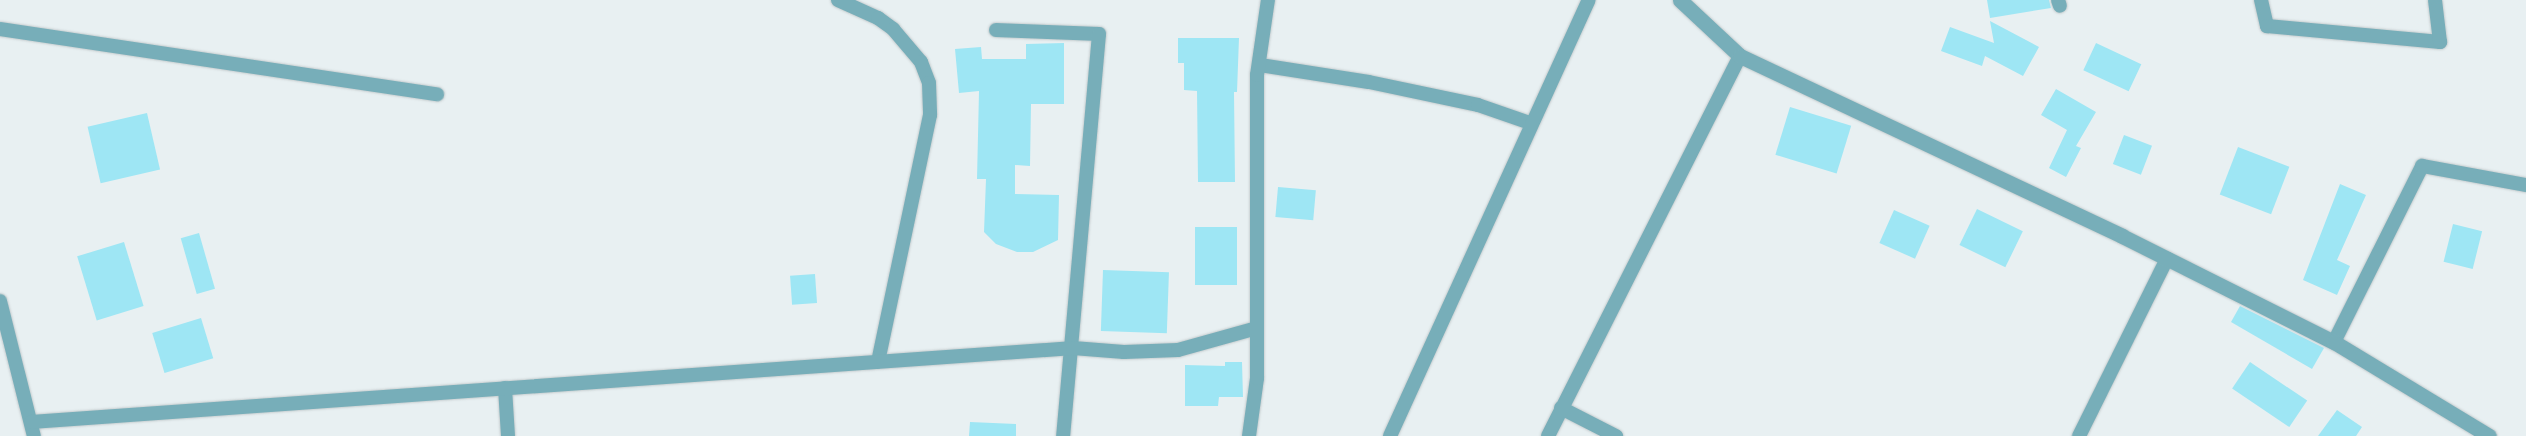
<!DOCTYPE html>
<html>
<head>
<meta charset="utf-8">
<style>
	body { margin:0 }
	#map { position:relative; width:2526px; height:436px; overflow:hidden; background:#e8f0f2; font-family:"Libre Baskerville",serif }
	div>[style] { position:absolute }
	.building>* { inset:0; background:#9ee6f4; transform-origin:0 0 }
	.roads { filter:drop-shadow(0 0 1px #c5ccce) drop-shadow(0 0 1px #c5ccce) }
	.minor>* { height:14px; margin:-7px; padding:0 7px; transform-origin:7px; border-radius:7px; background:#77aeb9 }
	.tertiary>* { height:15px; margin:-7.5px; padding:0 7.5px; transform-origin:7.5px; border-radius:7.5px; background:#77aeb9 }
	span { translate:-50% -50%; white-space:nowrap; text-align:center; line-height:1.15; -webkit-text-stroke:4px #fff; paint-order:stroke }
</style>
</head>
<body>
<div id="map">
	<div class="building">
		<div style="clip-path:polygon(1987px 0,2049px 0,2051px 8px,1990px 18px)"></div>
		<div style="clip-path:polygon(1990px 21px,2039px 47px,2023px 76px,1985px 56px,1982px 66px,1941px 51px,1950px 27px,1994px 43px)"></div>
		<div style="clip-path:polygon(1178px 38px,1239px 38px,1237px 92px,1234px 92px,1235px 182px,1198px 182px,1197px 91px,1184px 90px,1184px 63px,1178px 63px)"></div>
		<div style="clip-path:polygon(1064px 43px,1064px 104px,1031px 104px,1030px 166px,1015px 165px,1015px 194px,1059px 195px,1058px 240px,1033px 252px,1017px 252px,996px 244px,984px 232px,986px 179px,977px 179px,979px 91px,959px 93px,955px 49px,981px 47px,982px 59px,1026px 59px,1026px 44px)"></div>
		<div style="left:2096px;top:43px;width:50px;height:30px;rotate:25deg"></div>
		<div style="clip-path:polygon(2056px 89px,2096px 112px,2076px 146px,2081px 148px,2066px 177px,2049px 168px,2067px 130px,2041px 115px)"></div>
		<div style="left:1790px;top:107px;width:64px;height:50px;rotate:17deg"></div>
		<div style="left:147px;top:113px;width:58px;height:61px;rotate:77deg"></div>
		<div style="left:2124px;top:135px;width:30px;height:31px;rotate:21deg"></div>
		<div style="left:2238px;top:147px;width:55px;height:51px;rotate:21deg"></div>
		<div style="clip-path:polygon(2340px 184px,2366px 195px,2337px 260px,2350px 266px,2337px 295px,2303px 280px)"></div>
		<div style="left:1278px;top:187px;width:38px;height:30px;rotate:5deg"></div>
		<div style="left:1977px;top:209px;width:51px;height:40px;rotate:26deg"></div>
		<div style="left:1894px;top:210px;width:39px;height:36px;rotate:24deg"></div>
		<div style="left:2453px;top:224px;width:30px;height:39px;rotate:14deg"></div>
		<div style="left:1195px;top:227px;width:42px;height:58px"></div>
		<div style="left:199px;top:233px;width:58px;height:19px;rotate:74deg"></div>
		<div style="left:124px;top:242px;width:67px;height:49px;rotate:73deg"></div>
		<div style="left:1103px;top:270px;width:66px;height:61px;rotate:2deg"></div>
		<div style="left:815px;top:274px;width:29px;height:25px;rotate:86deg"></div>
		<div style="clip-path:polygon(2240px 306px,2324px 348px,2312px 369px,2231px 322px)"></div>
		<div style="left:201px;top:318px;width:42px;height:51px;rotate:73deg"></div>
		<div style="clip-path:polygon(1225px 362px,1242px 362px,1243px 397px,1219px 397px,1218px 406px,1185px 406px,1185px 365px,1225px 366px)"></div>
		<div style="left:2250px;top:362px;width:69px;height:32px;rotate:34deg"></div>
		<div style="clip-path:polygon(2337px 410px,2362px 427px,2356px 436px,2318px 436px)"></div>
		<div style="clip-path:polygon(970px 422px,1016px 424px,1016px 436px,969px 436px)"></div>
	</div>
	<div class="roads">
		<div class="minor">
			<div style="left:838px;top:0;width:44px;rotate:24.2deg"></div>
			<div style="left:878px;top:18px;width:19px;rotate:36deg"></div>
			<div style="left:893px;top:29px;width:43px;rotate:49.7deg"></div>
			<div style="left:921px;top:62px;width:22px;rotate:69deg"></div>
			<div style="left:929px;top:83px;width:32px;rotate:88deg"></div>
			<div style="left:930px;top:115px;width:252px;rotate:101.9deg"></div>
			<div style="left:2058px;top:0;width:6px;rotate:72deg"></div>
			<div style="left:2261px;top:0;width:27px;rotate:77deg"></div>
			<div style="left:2267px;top:26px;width:174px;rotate:5.3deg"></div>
			<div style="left:2440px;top:42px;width:42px;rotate:-96.8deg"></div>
			<div style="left:0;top:29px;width:442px;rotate:8.5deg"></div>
			<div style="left:996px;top:30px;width:103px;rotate:2.2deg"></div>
			<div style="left:1099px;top:34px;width:404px;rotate:95.1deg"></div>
			<div style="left:1260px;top:65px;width:110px;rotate:8.9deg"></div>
			<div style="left:1369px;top:82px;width:111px;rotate:11.9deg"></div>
			<div style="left:1478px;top:105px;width:55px;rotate:19.1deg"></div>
			<div style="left:0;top:301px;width:139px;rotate:75.9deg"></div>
			<div style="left:2334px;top:342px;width:197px;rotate:-63.4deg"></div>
			<div style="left:2422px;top:166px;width:106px;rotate:10.4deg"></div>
			<div style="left:505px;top:388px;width:48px;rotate:86.4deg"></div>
			<div style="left:1561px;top:408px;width:62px;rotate:27deg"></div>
			<div style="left:31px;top:422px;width:1045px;rotate:-4.06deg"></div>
			<div style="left:1073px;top:348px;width:51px;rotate:4.5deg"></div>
			<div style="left:1124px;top:352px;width:54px;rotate:-2.1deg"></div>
			<div style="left:1178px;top:350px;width:82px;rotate:-15.6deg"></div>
			<div style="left:1249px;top:436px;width:59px;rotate:-82.1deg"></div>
			<div style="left:1257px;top:378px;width:303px;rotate:-90deg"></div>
			<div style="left:1257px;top:75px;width:76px;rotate:-81.7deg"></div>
			<div style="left:1390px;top:436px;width:479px;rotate:-65.5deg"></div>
			<div style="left:1548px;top:436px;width:426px;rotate:-63.2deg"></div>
			<div style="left:2079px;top:436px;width:198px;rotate:-63.6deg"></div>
		</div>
		<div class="tertiary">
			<div style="left:1680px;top:0;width:82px;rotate:43deg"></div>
			<div style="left:1740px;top:56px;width:422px;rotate:25.2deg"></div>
			<div style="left:2122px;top:236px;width:237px;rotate:26.6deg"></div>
			<div style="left:2334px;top:342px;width:181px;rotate:31.2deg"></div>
		</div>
	</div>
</div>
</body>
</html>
